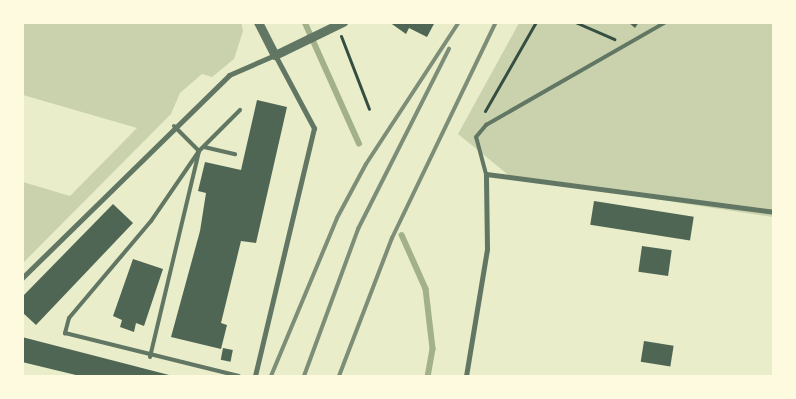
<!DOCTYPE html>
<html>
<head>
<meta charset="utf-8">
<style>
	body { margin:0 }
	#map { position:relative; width:796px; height:399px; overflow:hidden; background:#e9edc9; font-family:"Alegreya Sans",sans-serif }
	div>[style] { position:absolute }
	.green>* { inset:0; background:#cad2ad }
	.stream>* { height:5.5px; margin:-2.75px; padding:0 2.75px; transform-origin:2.75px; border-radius:2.75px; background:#a3b18a }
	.building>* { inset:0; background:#4f6655; transform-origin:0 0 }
	.path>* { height:3px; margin:-1.5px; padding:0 1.5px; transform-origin:1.5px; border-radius:1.5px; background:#344e41 }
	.service>* { height:4px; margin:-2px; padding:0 2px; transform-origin:2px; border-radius:2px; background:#617663 }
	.minor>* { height:5px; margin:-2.5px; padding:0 2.5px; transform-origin:2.5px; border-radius:2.5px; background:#617663 }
	.tertiary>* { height:9px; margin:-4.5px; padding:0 4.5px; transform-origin:4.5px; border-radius:4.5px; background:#617663 }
	.rail>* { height:4px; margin:-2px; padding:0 2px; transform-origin:2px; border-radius:2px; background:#7c8e77 }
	span { translate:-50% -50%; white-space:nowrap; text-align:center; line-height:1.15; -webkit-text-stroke:5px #fefae0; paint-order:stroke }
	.frame { position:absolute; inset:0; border:24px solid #fefae0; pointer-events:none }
</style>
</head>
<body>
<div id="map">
	<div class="green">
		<div style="clip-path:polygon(23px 22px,241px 22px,243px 31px,234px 59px,212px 77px,202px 74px,180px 93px,171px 114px,23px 263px,23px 182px,70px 196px,137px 128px,23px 95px)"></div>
		<div style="clip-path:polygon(519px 23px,773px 23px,773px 217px,511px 177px,458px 134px)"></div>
	</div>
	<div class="stream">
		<div style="left:305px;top:22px;width:133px;rotate:65.9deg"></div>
		<div style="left:402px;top:235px;width:59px;rotate:66deg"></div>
		<div style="left:426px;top:289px;width:60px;rotate:83.3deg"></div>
		<div style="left:433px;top:349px;width:27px;rotate:100deg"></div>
	</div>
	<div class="building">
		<div style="clip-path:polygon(389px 22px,435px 22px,427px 37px,409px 28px,406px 34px)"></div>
		<div style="clip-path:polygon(628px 22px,639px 22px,635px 28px)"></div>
		<div style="clip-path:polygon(257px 100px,287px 107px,256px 243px,241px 241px,221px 323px,227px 325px,221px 349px,171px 337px,200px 231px,206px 193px,198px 191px,205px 162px,241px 170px)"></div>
		<div style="left:594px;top:201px;width:101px;height:24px;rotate:9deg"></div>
		<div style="clip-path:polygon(113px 204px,133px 223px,36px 325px,22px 312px,22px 297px)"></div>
		<div style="left:642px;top:246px;width:30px;height:26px;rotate:8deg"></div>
		<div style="clip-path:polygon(133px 259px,163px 269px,144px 326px,136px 323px,134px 332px,120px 327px,122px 320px,113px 316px)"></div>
		<div style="clip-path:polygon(22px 337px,173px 376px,80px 376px,22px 362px)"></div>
		<div style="left:644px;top:341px;width:30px;height:21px;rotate:9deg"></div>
		<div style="left:223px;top:348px;width:10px;height:12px;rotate:11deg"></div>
	</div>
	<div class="path">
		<div style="left:575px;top:22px;width:43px;rotate:23.6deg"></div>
		<div style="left:341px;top:36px;width:78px;rotate:69deg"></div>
		<div style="left:485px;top:111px;width:103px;rotate:-60.2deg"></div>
	</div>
	<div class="service">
		<div style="left:174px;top:126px;width:35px;rotate:45deg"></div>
		<div style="left:199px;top:151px;width:85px;rotate:124.4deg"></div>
		<div style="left:151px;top:221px;width:127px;rotate:130.2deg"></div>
		<div style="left:69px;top:318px;width:16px;rotate:105deg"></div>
		<div style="left:65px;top:333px;width:179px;rotate:13.9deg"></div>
		<div style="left:204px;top:147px;width:32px;rotate:13deg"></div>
		<div style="left:486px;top:174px;width:38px;rotate:-105deg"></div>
		<div style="left:476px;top:137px;width:16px;rotate:-50deg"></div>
		<div style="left:486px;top:125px;width:207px;rotate:-29.8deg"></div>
		<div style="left:150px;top:357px;width:212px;rotate:-76.6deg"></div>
		<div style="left:199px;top:151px;width:58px;rotate:-45deg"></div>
	</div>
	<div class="minor">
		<div style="left:22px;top:278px;width:290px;rotate:-44.4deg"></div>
		<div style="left:229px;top:75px;width:50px;rotate:-23.5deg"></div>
		<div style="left:275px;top:55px;width:83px;rotate:61.9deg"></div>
		<div style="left:314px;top:128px;width:255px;rotate:103.4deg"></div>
		<div style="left:466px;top:376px;width:129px;rotate:-80.6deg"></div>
		<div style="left:487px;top:249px;width:75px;rotate:-90.8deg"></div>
		<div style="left:486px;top:174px;width:290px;rotate:7.5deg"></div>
	</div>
	<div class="tertiary">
		<div style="left:258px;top:22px;width:37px;rotate:63deg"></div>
		<div style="left:275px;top:55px;width:76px;rotate:-25.9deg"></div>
	</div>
	<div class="rail">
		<div style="left:271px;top:376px;width:171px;rotate:-67.3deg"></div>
		<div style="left:337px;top:218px;width:61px;rotate:-61.8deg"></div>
		<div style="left:366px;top:164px;width:170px;rotate:-56.8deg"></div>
		<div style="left:304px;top:376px;width:157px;rotate:-69.8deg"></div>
		<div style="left:358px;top:229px;width:202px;rotate:-63.2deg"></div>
		<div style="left:339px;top:376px;width:148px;rotate:-69deg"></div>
		<div style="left:392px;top:238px;width:240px;rotate:-64.3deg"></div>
	</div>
	<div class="frame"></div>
</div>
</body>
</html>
